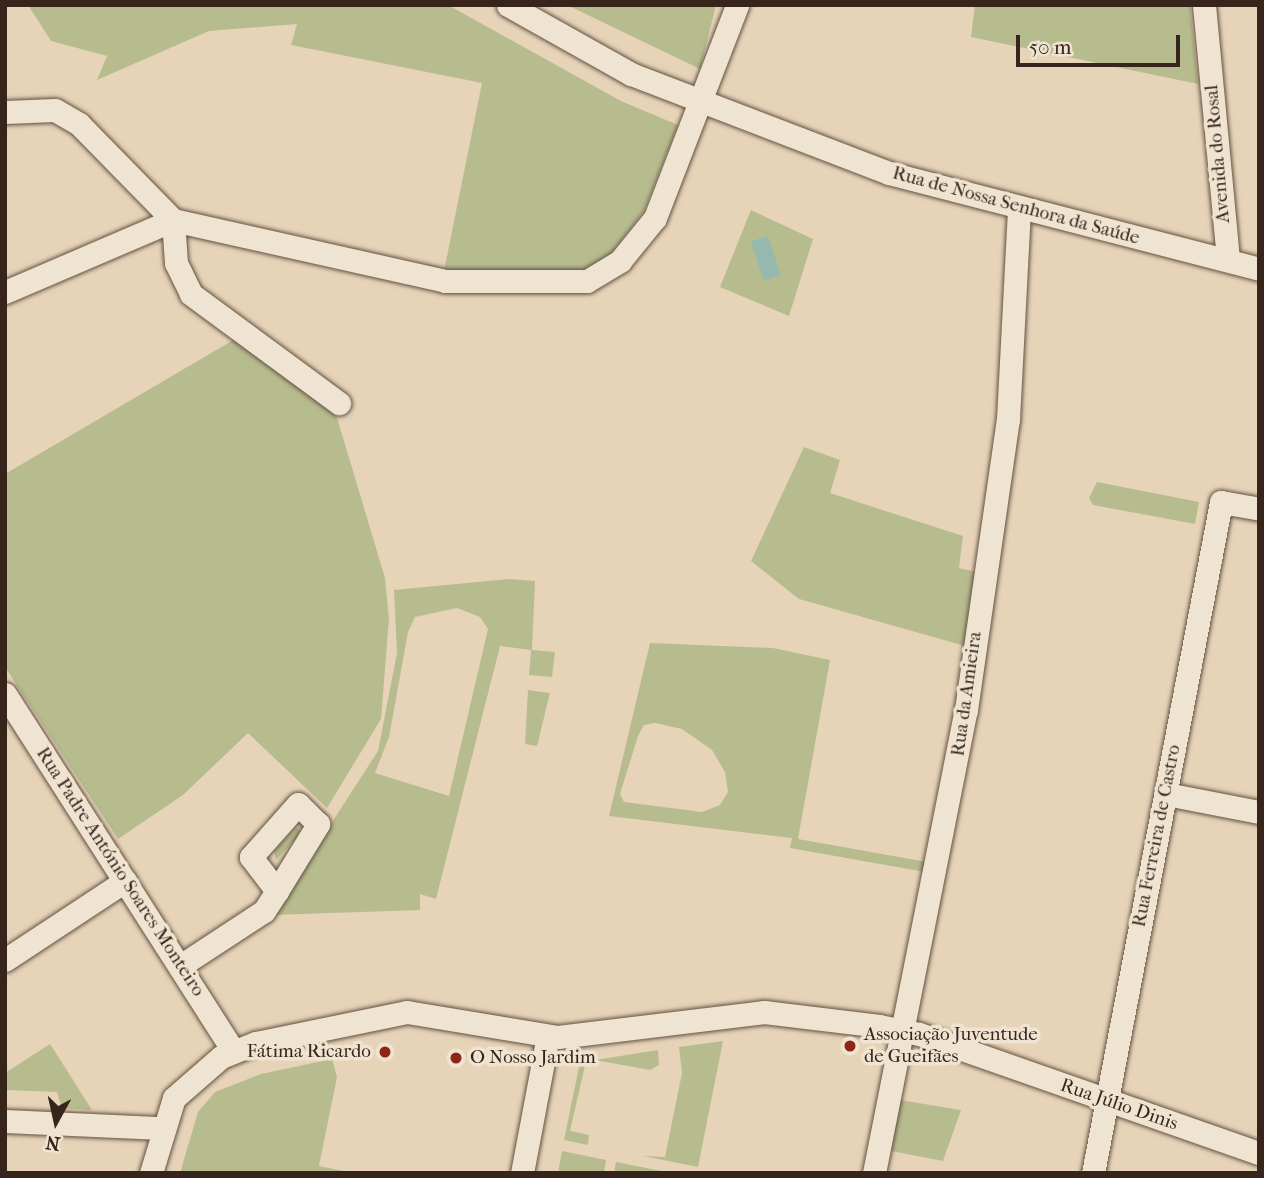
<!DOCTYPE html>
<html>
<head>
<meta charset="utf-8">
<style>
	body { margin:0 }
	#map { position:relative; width:1264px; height:1178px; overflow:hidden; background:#e7d4b8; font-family:"IM FELL French Canon",serif }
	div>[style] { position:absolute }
	.green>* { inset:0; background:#b7bc8e }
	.water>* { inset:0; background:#97b8ae; transform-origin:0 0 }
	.roads { filter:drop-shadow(0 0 2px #635142) drop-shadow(0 0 2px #635142) }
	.street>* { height:23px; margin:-11.5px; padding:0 11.5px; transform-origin:11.5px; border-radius:11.5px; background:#efe3d1 }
	.dots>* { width:19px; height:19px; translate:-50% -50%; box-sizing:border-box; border:4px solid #efe3d1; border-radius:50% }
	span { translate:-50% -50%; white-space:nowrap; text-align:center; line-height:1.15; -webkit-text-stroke:7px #efe3d1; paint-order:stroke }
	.street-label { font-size:19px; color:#37251b }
	.poi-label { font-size:19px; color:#37251b }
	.left { translate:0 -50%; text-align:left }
	.right { translate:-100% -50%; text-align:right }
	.frame { position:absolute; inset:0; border:7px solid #37251b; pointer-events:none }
	.north { position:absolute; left:21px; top:1087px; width:70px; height:70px; -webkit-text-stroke:5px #efe3d1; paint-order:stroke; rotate:188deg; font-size:19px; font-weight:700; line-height:28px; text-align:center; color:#37251b }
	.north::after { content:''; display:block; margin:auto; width:24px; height:32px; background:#37251b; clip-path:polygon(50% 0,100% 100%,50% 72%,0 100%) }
	.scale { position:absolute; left:1016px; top:35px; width:164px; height:32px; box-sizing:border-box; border:4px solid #37251b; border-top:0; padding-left:9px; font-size:21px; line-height:24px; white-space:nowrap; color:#37251b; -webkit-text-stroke:5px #efe3d1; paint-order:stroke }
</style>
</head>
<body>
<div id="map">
	<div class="green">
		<div style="clip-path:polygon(28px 5px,448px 5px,621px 101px,678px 125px,644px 211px,609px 256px,580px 272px,444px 271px,482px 83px,291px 45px,297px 24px,209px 31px,97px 80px,107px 56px,51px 41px)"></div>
		<div style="clip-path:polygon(567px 5px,716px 5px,700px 69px)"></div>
		<div style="clip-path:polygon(975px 5px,1190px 5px,1198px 84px,971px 37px)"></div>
		<div style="clip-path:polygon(751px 210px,813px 239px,789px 316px,720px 287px)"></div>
		<div style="clip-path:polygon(235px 339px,335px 411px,385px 578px,389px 619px,381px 719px,327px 808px,248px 733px,183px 795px,118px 839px,5px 667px,5px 474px)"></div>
		<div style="clip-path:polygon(804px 447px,840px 460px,830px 493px,963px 536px,959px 568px,976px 572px,965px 646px,799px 599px,751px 561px)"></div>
		<div style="clip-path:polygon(1097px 482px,1199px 502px,1195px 524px,1093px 505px,1089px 498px)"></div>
		<div style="clip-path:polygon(evenodd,509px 579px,535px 581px,532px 650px,555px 652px,552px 677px,529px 675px,531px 650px,500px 646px,436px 899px,420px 894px,420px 910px,272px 915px,378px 751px,397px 653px,394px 590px,509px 579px,457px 608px,480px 617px,488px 629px,449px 796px,375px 773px,389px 737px,408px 632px,415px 617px,457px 608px)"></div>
		<div style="clip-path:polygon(evenodd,650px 643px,773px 648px,830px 660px,798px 839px,927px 862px,925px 872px,790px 848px,792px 838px,609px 816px,650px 643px,655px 723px,682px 729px,712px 750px,725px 772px,728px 792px,720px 805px,702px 812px,624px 802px,620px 794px,638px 736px,644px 725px,655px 723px)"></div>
		<div style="clip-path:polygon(528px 690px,550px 693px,537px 746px,525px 744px)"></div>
		<div style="clip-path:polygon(296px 827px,302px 832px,276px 860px,274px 851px)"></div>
		<div style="clip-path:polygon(723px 1041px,698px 1167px,643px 1156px,665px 1157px,682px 1073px,679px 1047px)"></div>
		<div style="clip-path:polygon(50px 1044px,61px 1061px,92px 1110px,62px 1108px,57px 1092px,5px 1090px,5px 1073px)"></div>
		<div style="clip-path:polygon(658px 1050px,659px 1065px,650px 1070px,595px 1060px)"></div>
		<div style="clip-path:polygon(332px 1059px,337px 1077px,319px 1166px,354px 1173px,180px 1173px,198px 1112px,215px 1092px,261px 1074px)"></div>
		<div style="clip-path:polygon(586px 1061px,570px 1131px,589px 1135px,588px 1145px,564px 1140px,580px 1062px)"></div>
		<div style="clip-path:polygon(900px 1100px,961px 1110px,943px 1161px,891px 1151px)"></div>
		<div style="clip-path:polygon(562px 1151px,606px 1160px,604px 1173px,558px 1173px)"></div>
		<div style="clip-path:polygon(616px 1162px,672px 1173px,614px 1173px)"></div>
	</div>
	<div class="water">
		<div style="left:768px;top:236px;width:41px;height:18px;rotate:72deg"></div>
	</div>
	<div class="roads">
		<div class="street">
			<div style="left:508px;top:5px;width:141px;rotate:29.3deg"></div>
			<div style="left:631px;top:74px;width:276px;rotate:21deg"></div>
			<div style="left:889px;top:173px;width:382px;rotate:14.5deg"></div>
			<div style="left:1204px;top:5px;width:256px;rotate:84.6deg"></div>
			<div style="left:5px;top:112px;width:50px;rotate:-2.3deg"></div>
			<div style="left:55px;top:110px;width:28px;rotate:30deg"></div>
			<div style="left:79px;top:124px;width:134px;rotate:45.6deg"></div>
			<div style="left:173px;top:220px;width:43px;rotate:86deg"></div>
			<div style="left:176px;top:263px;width:34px;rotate:64deg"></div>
			<div style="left:191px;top:294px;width:184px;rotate:36.4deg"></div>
			<div style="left:5px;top:292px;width:183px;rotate:-23.2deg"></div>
			<div style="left:173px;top:220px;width:279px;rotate:12.6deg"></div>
			<div style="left:445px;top:281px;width:142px"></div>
			<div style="left:587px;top:281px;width:39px;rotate:-31deg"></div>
			<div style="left:620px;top:261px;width:55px;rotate:-50.9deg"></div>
			<div style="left:655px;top:218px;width:228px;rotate:-68.9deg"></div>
			<div style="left:5px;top:694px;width:424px;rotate:57.4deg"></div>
			<div style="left:1166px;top:794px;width:95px;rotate:11deg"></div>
			<div style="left:5px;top:960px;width:144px;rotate:-33.4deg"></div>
			<div style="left:180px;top:966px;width:100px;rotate:-33.2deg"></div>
			<div style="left:264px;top:911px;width:24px;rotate:-57deg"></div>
			<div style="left:277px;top:891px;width:79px;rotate:-58.5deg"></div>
			<div style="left:318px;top:824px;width:28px;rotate:-135deg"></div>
			<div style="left:298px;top:804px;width:71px;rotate:131.6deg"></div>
			<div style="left:251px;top:857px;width:43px;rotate:52.6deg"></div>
			<div style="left:5px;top:1121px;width:157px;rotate:2.6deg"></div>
			<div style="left:151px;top:1173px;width:78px;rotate:-73deg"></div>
			<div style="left:174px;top:1098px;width:62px;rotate:-41.1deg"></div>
			<div style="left:221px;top:1057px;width:38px;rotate:-22deg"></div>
			<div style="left:256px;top:1043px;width:154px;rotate:-11.6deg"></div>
			<div style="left:407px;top:1012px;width:153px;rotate:9.4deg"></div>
			<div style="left:558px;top:1037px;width:208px;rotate:-6.9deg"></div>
			<div style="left:764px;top:1012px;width:116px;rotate:6.9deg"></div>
			<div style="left:879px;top:1026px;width:41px;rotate:11.3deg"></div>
			<div style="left:919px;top:1034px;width:360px;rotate:19.3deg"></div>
			<div style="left:522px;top:1173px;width:139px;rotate:-79.3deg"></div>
			<div style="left:874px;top:1173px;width:472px;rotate:-78.8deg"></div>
			<div style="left:966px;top:710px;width:294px;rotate:-81.8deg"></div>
			<div style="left:1008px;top:419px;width:210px;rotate:-87deg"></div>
			<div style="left:1093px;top:1173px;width:683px;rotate:-79.2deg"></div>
			<div style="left:1221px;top:502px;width:39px;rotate:10deg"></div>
		</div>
	</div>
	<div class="dots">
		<div style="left:850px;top:1046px;background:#8f2418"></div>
		<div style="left:385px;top:1052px;background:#8f2418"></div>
		<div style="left:456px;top:1058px;background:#8f2418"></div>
	</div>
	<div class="street-label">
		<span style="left:1218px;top:154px;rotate:-95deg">Avenida do Rosal</span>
		<span style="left:1016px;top:206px;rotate:15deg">Rua de Nossa Senhora da Saúde</span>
		<span style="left:967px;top:694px;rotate:-82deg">Rua da Amieira</span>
		<span style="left:1157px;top:836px;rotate:-79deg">Rua Ferreira de Castro</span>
		<span style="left:120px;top:872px;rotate:57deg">Rua Padre António Soares Monteiro</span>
		<span style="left:1119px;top:1105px;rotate:19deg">Rua Júlio Dinis</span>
	</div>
	<div class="poi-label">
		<span class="left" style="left:864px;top:1046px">Associação Juventude<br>de Gueifães</span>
		<span class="right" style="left:371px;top:1052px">Fátima Ricardo</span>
		<span class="left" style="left:470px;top:1058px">O Nosso Jardim</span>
	</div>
	<div class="frame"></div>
	<div class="north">N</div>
	<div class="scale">50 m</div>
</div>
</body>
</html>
